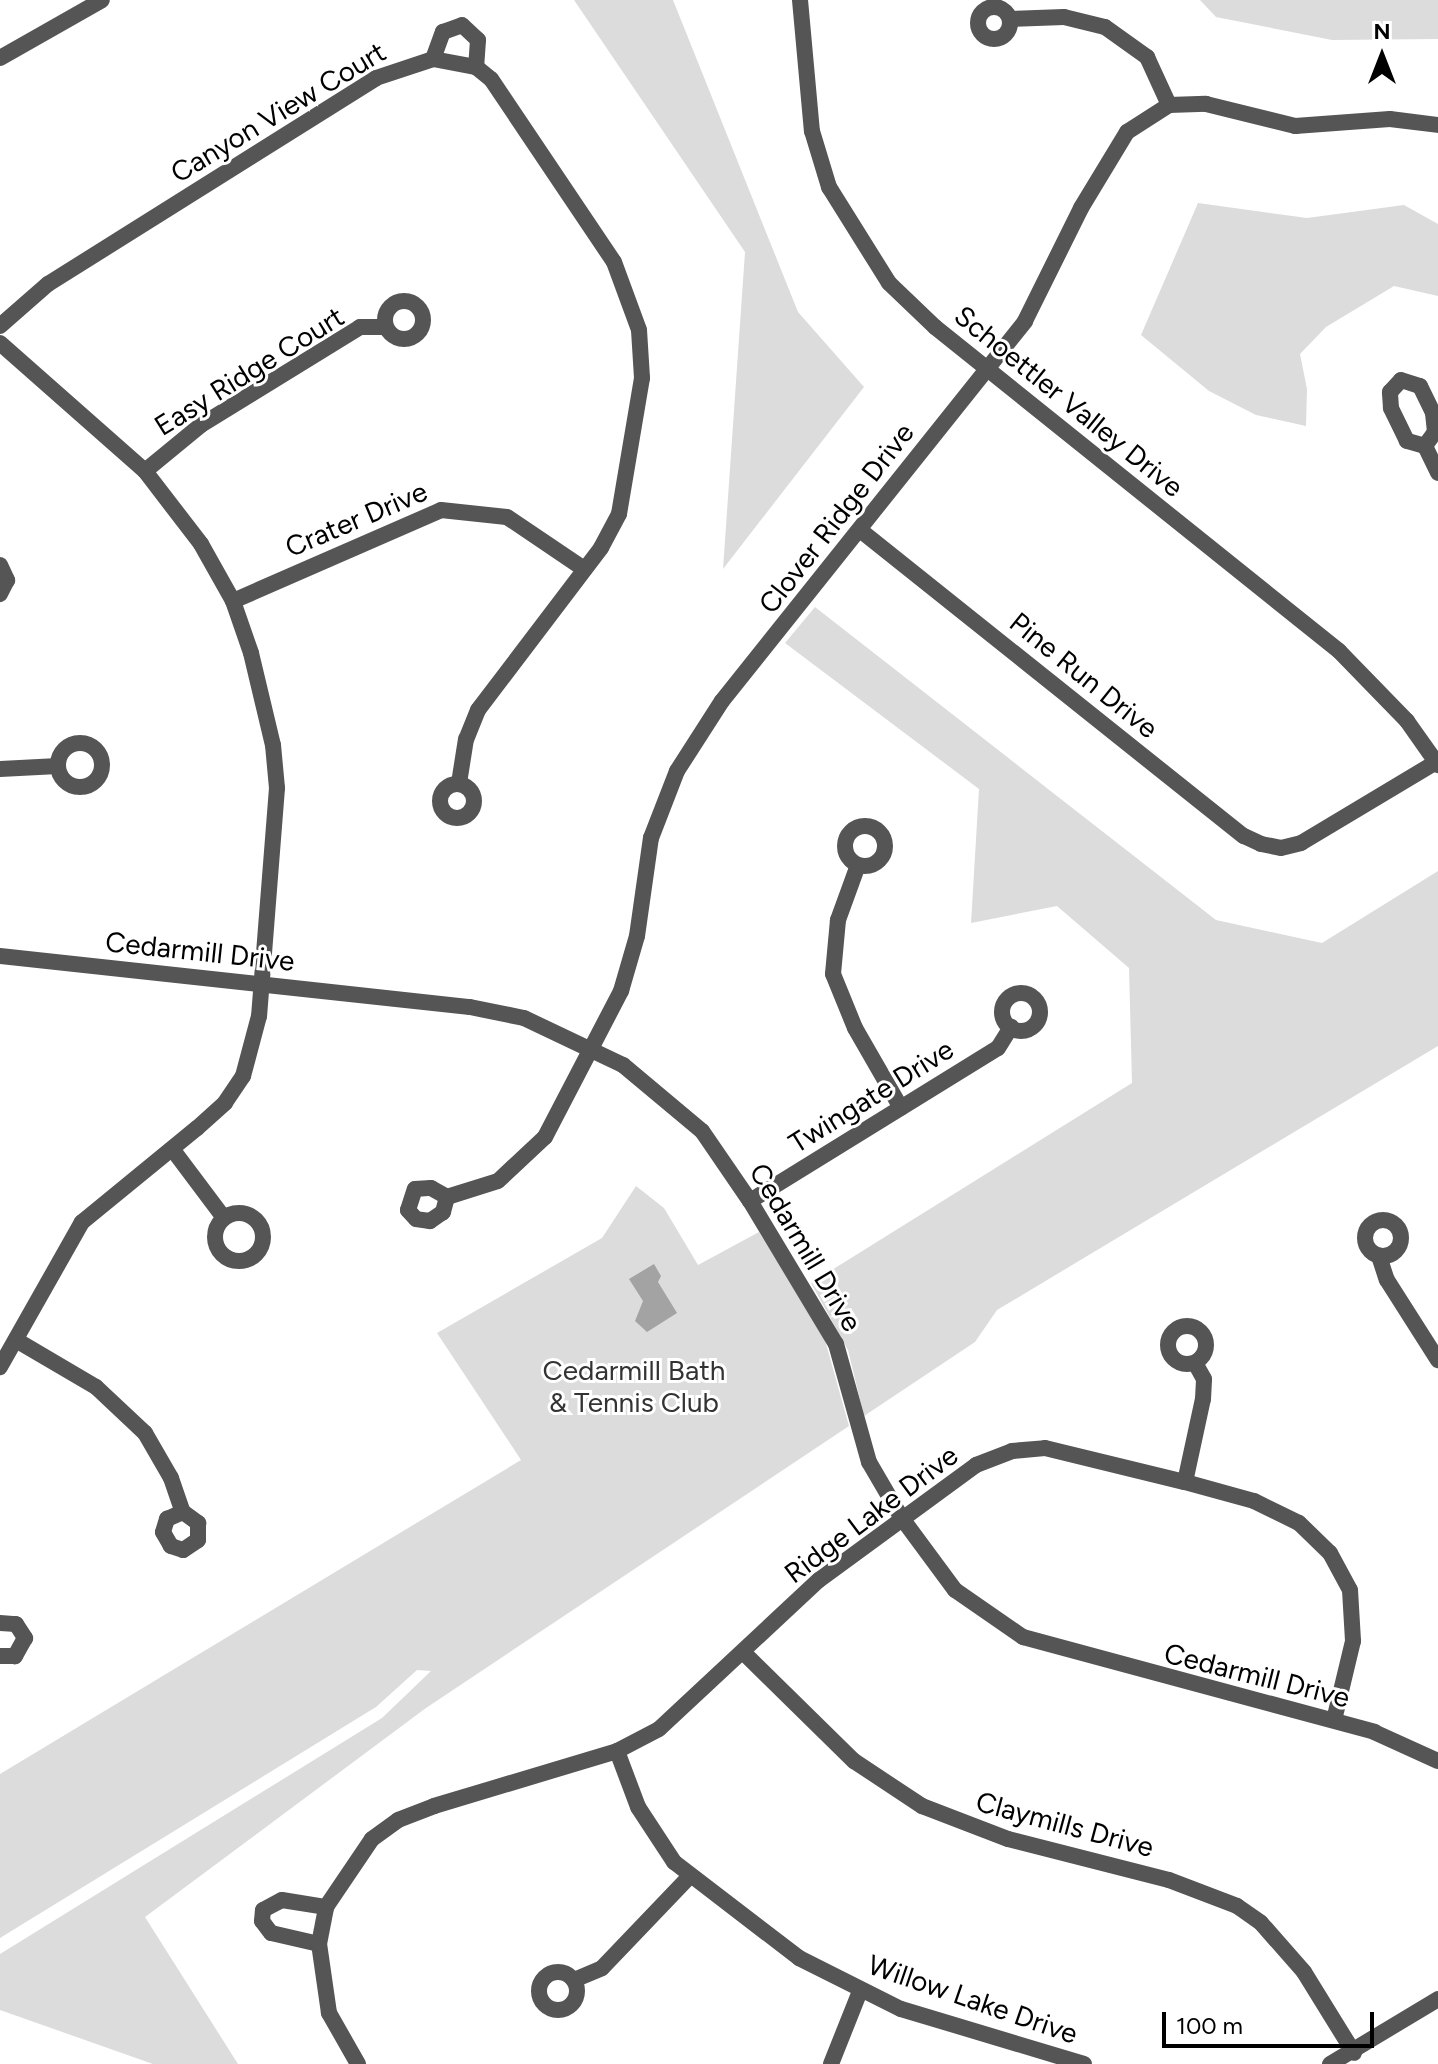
<!DOCTYPE html>
<html>
<head>
<meta charset="utf-8">
<style>
	body { margin:0 }
	#map { position:relative; width:1438px; height:2064px; overflow:hidden; background:#fff; font-family:Figtree,sans-serif }
	div>[style] { position:absolute }
	.green>* { inset:0; background:#dcdcdc }
	.water>* { inset:0; background:#a3a3a3 }
	.minor>* { height:16px; margin:-8px; padding:0 8px; transform-origin:8px; border-radius:8px; background:#555 }
	.minor>.ring { margin:-8px; padding:0; box-sizing:content-box; background:none; border:16px solid #555; border-radius:50% }
	span { translate:-50% -50%; white-space:nowrap; text-align:center; line-height:1.15; -webkit-text-stroke:6px #fff; paint-order:stroke }
	.street-label { font-size:28px; color:#000 }
	.park-label { font-size:28px; color:#333 }
	.north { position:absolute; left:1342px; top:16px; width:80px; height:80px; -webkit-text-stroke:6px #fff; paint-order:stroke; rotate:0deg; font-size:22px; font-weight:700; line-height:32px; text-align:center; color:#000 }
	.north::after { content:''; display:block; margin:auto; width:28px; height:36px; background:#000; clip-path:polygon(50% 0,100% 100%,50% 72%,0 100%) }
	.scale { position:absolute; left:1162px; top:2012px; width:212px; height:36px; box-sizing:border-box; border:4px solid #000; border-top:0; padding-left:10px; font-size:24px; line-height:28px; white-space:nowrap; color:#000; -webkit-text-stroke:6px #fff; paint-order:stroke }
</style>
</head>
<body>
<div id="map">
	<div class="green">
		<div style="clip-path:polygon(574px 0,673px 0,798px 312px,864px 387px,723px 569px,745px 252px)"></div>
		<div style="clip-path:polygon(1200px 0,1438px 0,1438px 39px,1332px 40px,1216px 17px)"></div>
		<div style="clip-path:polygon(1198px 203px,1307px 218px,1404px 205px,1438px 224px,1438px 296px,1394px 286px,1326px 327px,1300px 354px,1307px 389px,1306px 426px,1256px 415px,1209px 391px,1141px 335px)"></div>
		<div style="clip-path:polygon(815px 607px,1216px 920px,1322px 943px,1438px 871px,1438px 1046px,997px 1310px,975px 1342px,864px 1416px,848px 1350px,811px 1283px,1132px 1083px,1129px 968px,1057px 906px,971px 923px,979px 789px,785px 643px)"></div>
		<div style="clip-path:polygon(636px 1186px,664px 1208px,698px 1265px,759px 1232px,825px 1340px,849px 1426px,426px 1708px,145px 1917px,238px 2064px,153px 2064px,0 2010px,0 1954px,382px 1718px,431px 1671px,417px 1670px,376px 1707px,0 1938px,0 1774px,521px 1460px,437px 1333px,602px 1238px)"></div>
	</div>
	<div class="water">
		<div style="clip-path:polygon(654px 1264px,661px 1276px,658px 1282px,677px 1313px,647px 1332px,635px 1321px,643px 1301px,629px 1279px)"></div>
	</div>
	<div class="minor">
		<div style="left:800px;top:0;width:132px;rotate:84.8deg"></div>
		<div style="left:812px;top:131px;width:59px;rotate:73.1deg"></div>
		<div style="left:829px;top:187px;width:113px;rotate:58deg"></div>
		<div style="left:889px;top:283px;width:64px;rotate:43.7deg"></div>
		<div style="left:935px;top:327px;width:518px;rotate:38.73deg"></div>
		<div style="left:1339px;top:651px;width:98px;rotate:45.8deg"></div>
		<div style="left:1407px;top:721px;width:54px;rotate:54.8deg"></div>
		<div class="ring" style="left:978px;top:7px;width:16px;height:16px"></div>
		<div style="left:1010px;top:19px;width:54px;rotate:-2.1deg"></div>
		<div style="left:1064px;top:17px;width:42px;rotate:13.7deg"></div>
		<div style="left:1105px;top:27px;width:52px;rotate:35.5deg"></div>
		<div style="left:1147px;top:57px;width:53px;rotate:65.4deg"></div>
		<div style="left:0;top:58px;width:117px;rotate:-29.6deg"></div>
		<div style="left:433px;top:59px;width:29px;rotate:-70deg"></div>
		<div style="left:443px;top:32px;width:20px;rotate:-20deg"></div>
		<div style="left:462px;top:25px;width:22px;rotate:43deg"></div>
		<div style="left:478px;top:40px;width:27px;rotate:94deg"></div>
		<div class="ring" style="left:385px;top:301px;width:22px;height:22px"></div>
		<div style="left:0;top:326px;width:64px;rotate:-41.2deg"></div>
		<div style="left:48px;top:284px;width:387px;rotate:-32.1deg"></div>
		<div style="left:376px;top:78px;width:60px;rotate:-18.4deg"></div>
		<div style="left:433px;top:59px;width:44px;rotate:10.5deg"></div>
		<div style="left:476px;top:67px;width:19px;rotate:39deg"></div>
		<div style="left:491px;top:79px;width:220px;rotate:56.1deg"></div>
		<div style="left:614px;top:262px;width:72px;rotate:69.8deg"></div>
		<div style="left:639px;top:330px;width:48px;rotate:86.4deg"></div>
		<div style="left:642px;top:378px;width:138px;rotate:99.6deg"></div>
		<div style="left:619px;top:514px;width:38px;rotate:118deg"></div>
		<div style="left:601px;top:548px;width:203px;rotate:127.2deg"></div>
		<div style="left:478px;top:710px;width:31px;rotate:112deg"></div>
		<div style="left:466px;top:739px;width:45px;rotate:99deg"></div>
		<div style="left:0;top:343px;width:193px;rotate:41.4deg"></div>
		<div style="left:145px;top:471px;width:92px;rotate:52.5deg"></div>
		<div style="left:201px;top:544px;width:65px;rotate:60.7deg"></div>
		<div style="left:233px;top:601px;width:55px;rotate:70.9deg"></div>
		<div style="left:251px;top:653px;width:95px;rotate:76.6deg"></div>
		<div style="left:273px;top:745px;width:43px;rotate:84.7deg"></div>
		<div style="left:277px;top:788px;width:229px;rotate:94.5deg"></div>
		<div style="left:259px;top:1016px;width:62px;rotate:104.9deg"></div>
		<div style="left:243px;top:1076px;width:32px;rotate:124deg"></div>
		<div style="left:225px;top:1103px;width:38px;rotate:138deg"></div>
		<div style="left:197px;top:1128px;width:149px;rotate:140.7deg"></div>
		<div style="left:82px;top:1222px;width:167px;rotate:119.5deg"></div>
		<div style="left:1401px;top:380px;width:20px;rotate:18deg"></div>
		<div style="left:1420px;top:386px;width:30px;rotate:64deg"></div>
		<div style="left:1433px;top:413px;width:19px;rotate:84deg"></div>
		<div style="left:1435px;top:432px;width:17px;rotate:126deg"></div>
		<div style="left:1425px;top:446px;width:19px;rotate:-164deg"></div>
		<div style="left:1407px;top:441px;width:37px;rotate:-116deg"></div>
		<div style="left:1391px;top:408px;width:16px;rotate:-94deg"></div>
		<div style="left:1390px;top:392px;width:16px;rotate:-47deg"></div>
		<div style="left:1425px;top:446px;width:30px;rotate:64deg"></div>
		<div style="left:145px;top:471px;width:72px;rotate:-39.4deg"></div>
		<div style="left:201px;top:425px;width:187px;rotate:-31.6deg"></div>
		<div style="left:360px;top:327px;width:25px"></div>
		<div style="left:860px;top:530px;width:491px;rotate:38.6deg"></div>
		<div style="left:1244px;top:836px;width:19px;rotate:25deg"></div>
		<div style="left:1261px;top:844px;width:20px;rotate:11deg"></div>
		<div style="left:1281px;top:848px;width:21px;rotate:-14deg"></div>
		<div style="left:1301px;top:843px;width:160px;rotate:-30.9deg"></div>
		<div style="left:0;top:565px;width:17px;rotate:65deg"></div>
		<div style="left:7px;top:580px;width:16px;rotate:117deg"></div>
		<div style="left:233px;top:601px;width:227px;rotate:-23.6deg"></div>
		<div style="left:441px;top:510px;width:66px;rotate:6.1deg"></div>
		<div style="left:507px;top:517px;width:93px;rotate:34deg"></div>
		<div class="ring" style="left:58px;top:743px;width:28px;height:28px"></div>
		<div style="left:0;top:769px;width:58px;rotate:-3deg"></div>
		<div class="ring" style="left:440px;top:784px;width:18px;height:18px"></div>
		<div class="ring" style="left:845px;top:826px;width:24px;height:24px"></div>
		<div style="left:858px;top:865px;width:59px;rotate:110deg"></div>
		<div style="left:838px;top:920px;width:54px;rotate:95.3deg"></div>
		<div style="left:833px;top:974px;width:58px;rotate:67.8deg"></div>
		<div style="left:855px;top:1028px;width:92px;rotate:60.1deg"></div>
		<div style="left:0;top:956px;width:473px;rotate:6.2deg"></div>
		<div style="left:470px;top:1007px;width:55px;rotate:11.5deg"></div>
		<div style="left:524px;top:1018px;width:110px;rotate:25.4deg"></div>
		<div style="left:623px;top:1065px;width:103px;rotate:39.9deg"></div>
		<div style="left:702px;top:1131px;width:85px;rotate:55.6deg"></div>
		<div style="left:750px;top:1201px;width:167px;rotate:59deg"></div>
		<div style="left:836px;top:1344px;width:123px;rotate:74.4deg"></div>
		<div style="left:869px;top:1462px;width:64px;rotate:59.8deg"></div>
		<div style="left:901px;top:1517px;width:91px;rotate:53.5deg"></div>
		<div style="left:955px;top:1590px;width:83px;rotate:34.7deg"></div>
		<div style="left:1023px;top:1637px;width:364px;rotate:15.1deg"></div>
		<div style="left:1374px;top:1732px;width:70px;rotate:24.4deg"></div>
		<div class="ring" style="left:1002px;top:993px;width:22px;height:22px"></div>
		<div style="left:173px;top:1150px;width:85px;rotate:53.1deg"></div>
		<div style="left:447px;top:1197px;width:16px;rotate:105deg"></div>
		<div style="left:443px;top:1212px;width:16px;rotate:145deg"></div>
		<div style="left:430px;top:1221px;width:14px;rotate:-172deg"></div>
		<div style="left:416px;top:1219px;width:12px;rotate:-132deg"></div>
		<div style="left:408px;top:1210px;width:22px;rotate:-72deg"></div>
		<div style="left:415px;top:1189px;width:16px;rotate:-4deg"></div>
		<div style="left:431px;top:1188px;width:18px;rotate:29deg"></div>
		<div style="left:447px;top:1197px;width:53px;rotate:-17.4deg"></div>
		<div style="left:498px;top:1181px;width:64px;rotate:-43.1deg"></div>
		<div style="left:545px;top:1137px;width:165px;rotate:-62.5deg"></div>
		<div style="left:621px;top:991px;width:57px;rotate:-73.8deg"></div>
		<div style="left:637px;top:936px;width:99px;rotate:-81.9deg"></div>
		<div style="left:651px;top:838px;width:72px;rotate:-68.8deg"></div>
		<div style="left:677px;top:771px;width:83px;rotate:-57.3deg"></div>
		<div style="left:722px;top:701px;width:486px;rotate:-51.4deg"></div>
		<div style="left:1025px;top:321px;width:126px;rotate:-63.6deg"></div>
		<div style="left:1081px;top:208px;width:89px;rotate:-58.8deg"></div>
		<div style="left:1127px;top:132px;width:50px;rotate:-32.7deg"></div>
		<div style="left:1169px;top:105px;width:37px;rotate:-2deg"></div>
		<div style="left:1206px;top:104px;width:92px;rotate:13.9deg"></div>
		<div style="left:1295px;top:126px;width:95px;rotate:-4.2deg"></div>
		<div style="left:1390px;top:119px;width:48px;rotate:7.1deg"></div>
		<div style="left:750px;top:1201px;width:291px;rotate:-31.7deg"></div>
		<div style="left:998px;top:1048px;width:25px;rotate:-58deg"></div>
		<div class="ring" style="left:215px;top:1213px;width:32px;height:32px"></div>
		<div class="ring" style="left:1365px;top:1220px;width:20px;height:20px"></div>
		<div style="left:1379px;top:1256px;width:25px;rotate:72deg"></div>
		<div style="left:1387px;top:1280px;width:95px;rotate:57.5deg"></div>
		<div class="ring" style="left:1168px;top:1326px;width:22px;height:22px"></div>
		<div style="left:16px;top:1340px;width:93px;rotate:30.4deg"></div>
		<div style="left:96px;top:1387px;width:67px;rotate:43.2deg"></div>
		<div style="left:145px;top:1433px;width:52px;rotate:60deg"></div>
		<div style="left:171px;top:1478px;width:36px;rotate:71deg"></div>
		<div style="left:183px;top:1512px;width:19px;rotate:36deg"></div>
		<div style="left:198px;top:1523px;width:17px;rotate:90deg"></div>
		<div style="left:198px;top:1540px;width:18px;rotate:146deg"></div>
		<div style="left:183px;top:1550px;width:13px;rotate:-162deg"></div>
		<div style="left:171px;top:1546px;width:16px;rotate:-120deg"></div>
		<div style="left:163px;top:1532px;width:14px;rotate:-73deg"></div>
		<div style="left:167px;top:1519px;width:17px;rotate:-24deg"></div>
		<div style="left:1185px;top:1482px;width:85px;rotate:-77.8deg"></div>
		<div style="left:1203px;top:1399px;width:20px;rotate:-87deg"></div>
		<div style="left:1204px;top:1379px;width:18px;rotate:-119deg"></div>
		<div style="left:0;top:1623px;width:16px;rotate:4deg"></div>
		<div style="left:16px;top:1624px;width:17px;rotate:57deg"></div>
		<div style="left:25px;top:1638px;width:21px;rotate:119deg"></div>
		<div style="left:15px;top:1656px;width:15px;rotate:180deg"></div>
		<div style="left:745px;top:1654px;width:153px;rotate:44.5deg"></div>
		<div style="left:854px;top:1761px;width:82px;rotate:33.5deg"></div>
		<div style="left:922px;top:1806px;width:92px;rotate:21deg"></div>
		<div style="left:1008px;top:1839px;width:166px;rotate:14.3deg"></div>
		<div style="left:1169px;top:1880px;width:73px;rotate:20.9deg"></div>
		<div style="left:1237px;top:1906px;width:29px;rotate:35deg"></div>
		<div style="left:1261px;top:1923px;width:65px;rotate:48.7deg"></div>
		<div style="left:1304px;top:1972px;width:95px;rotate:58.3deg"></div>
		<div style="left:617px;top:1751px;width:60px;rotate:69.4deg"></div>
		<div style="left:638px;top:1807px;width:66px;rotate:56.8deg"></div>
		<div style="left:674px;top:1862px;width:158px;rotate:37.5deg"></div>
		<div style="left:799px;top:1958px;width:114px;rotate:26.6deg"></div>
		<div style="left:901px;top:2009px;width:191px;rotate:16.7deg"></div>
		<div style="left:319px;top:1944px;width:49px;rotate:-167.1deg"></div>
		<div style="left:271px;top:1933px;width:15px;rotate:-127deg"></div>
		<div style="left:262px;top:1921px;width:11px;rotate:-85deg"></div>
		<div style="left:263px;top:1910px;width:21px;rotate:-28deg"></div>
		<div style="left:282px;top:1900px;width:45px;rotate:9deg"></div>
		<div class="ring" style="left:539px;top:1972px;width:22px;height:22px"></div>
		<div style="left:574px;top:1980px;width:30px;rotate:-23deg"></div>
		<div style="left:602px;top:1968px;width:127px;rotate:-46.3deg"></div>
		<div style="left:358px;top:2064px;width:59px;rotate:-119.6deg"></div>
		<div style="left:329px;top:2013px;width:70px;rotate:-98.2deg"></div>
		<div style="left:319px;top:1944px;width:38px;rotate:-79deg"></div>
		<div style="left:326px;top:1907px;width:82px;rotate:-55.9deg"></div>
		<div style="left:372px;top:1839px;width:32px;rotate:-36deg"></div>
		<div style="left:398px;top:1820px;width:39px;rotate:-21deg"></div>
		<div style="left:434px;top:1806px;width:191px;rotate:-16.7deg"></div>
		<div style="left:617px;top:1751px;width:47px;rotate:-27.6deg"></div>
		<div style="left:659px;top:1729px;width:219px;rotate:-43deg"></div>
		<div style="left:819px;top:1580px;width:195px;rotate:-36.2deg"></div>
		<div style="left:976px;top:1465px;width:39px;rotate:-21deg"></div>
		<div style="left:1012px;top:1451px;width:33px;rotate:-5deg"></div>
		<div style="left:1045px;top:1448px;width:144px;rotate:13.7deg"></div>
		<div style="left:1185px;top:1482px;width:72px;rotate:15.4deg"></div>
		<div style="left:1254px;top:1501px;width:50px;rotate:26.1deg"></div>
		<div style="left:1299px;top:1523px;width:43px;rotate:44.1deg"></div>
		<div style="left:1330px;top:1553px;width:42px;rotate:61.6deg"></div>
		<div style="left:1350px;top:1590px;width:51px;rotate:86.6deg"></div>
		<div style="left:1353px;top:1641px;width:81px;rotate:103.5deg"></div>
		<div style="left:831px;top:2064px;width:79px;rotate:-68.3deg"></div>
		<div style="left:1330px;top:2064px;width:126px;rotate:-31deg"></div>
	</div>
	<div class="street-label">
		<span style="left:278px;top:112px;rotate:-31deg">Canyon View Court</span>
		<span style="left:249px;top:371px;rotate:-32deg">Easy Ridge Court</span>
		<span style="left:1069px;top:401px;rotate:39deg">Schoettler Valley Drive</span>
		<span style="left:836px;top:518px;rotate:-52deg">Clover Ridge Drive</span>
		<span style="left:356px;top:519px;rotate:-23deg">Crater Drive</span>
		<span style="left:1084px;top:675px;rotate:39deg">Pine Run Drive</span>
		<span style="left:200px;top:951px;rotate:6deg">Cedarmill Drive</span>
		<span style="left:871px;top:1096px;rotate:-32deg">Twingate Drive</span>
		<span style="left:806px;top:1247px;rotate:59deg">Cedarmill Drive</span>
		<span style="left:871px;top:1514px;rotate:-37deg">Ridge Lake Drive</span>
		<span style="left:1257px;top:1675px;rotate:14deg">Cedarmill Drive</span>
		<span style="left:1065px;top:1824px;rotate:15deg">Claymills Drive</span>
		<span style="left:973px;top:1999px;rotate:19deg">Willow Lake Drive</span>
	</div>
	<div class="park-label">
		<span style="left:634px;top:1386px">Cedarmill Bath<br>&amp; Tennis Club</span>
	</div>
	<div class="north">N</div>
	<div class="scale">100 m</div>
</div>
</body>
</html>
